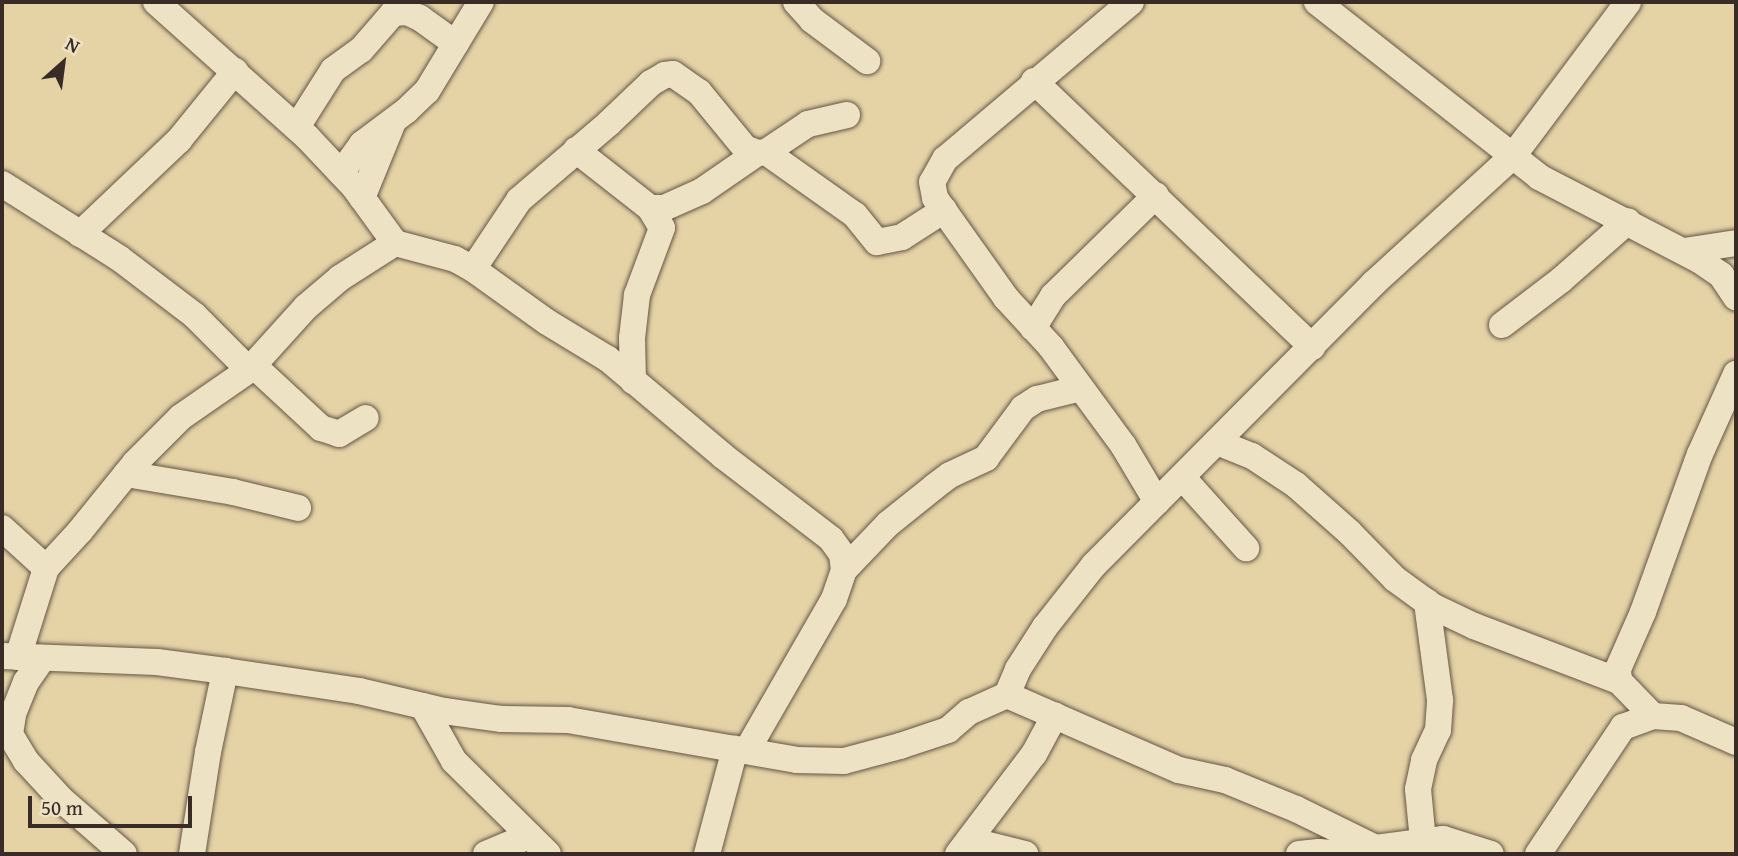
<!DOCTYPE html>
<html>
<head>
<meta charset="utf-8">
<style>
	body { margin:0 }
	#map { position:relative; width:1738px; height:856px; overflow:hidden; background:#e5d3a6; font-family:"Gentium Book Plus",serif }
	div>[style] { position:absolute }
	.roads { filter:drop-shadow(0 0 2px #645646) drop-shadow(0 0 2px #645646) }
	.minor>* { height:26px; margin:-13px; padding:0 13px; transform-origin:13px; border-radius:13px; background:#eee2c5 }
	span { translate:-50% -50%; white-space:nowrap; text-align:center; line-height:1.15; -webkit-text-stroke:6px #eee2c5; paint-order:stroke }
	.frame { position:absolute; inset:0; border:4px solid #392c26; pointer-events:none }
	.north { position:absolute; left:28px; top:28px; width:70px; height:70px; -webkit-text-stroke:5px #eee2c5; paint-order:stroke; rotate:28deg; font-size:19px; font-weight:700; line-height:28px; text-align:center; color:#392c26 }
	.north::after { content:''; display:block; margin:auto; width:24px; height:32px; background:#392c26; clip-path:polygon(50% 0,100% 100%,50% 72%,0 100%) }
	.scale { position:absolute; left:28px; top:796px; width:164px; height:32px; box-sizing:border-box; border:4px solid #392c26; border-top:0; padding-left:9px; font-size:21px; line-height:24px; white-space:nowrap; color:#392c26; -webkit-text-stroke:5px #eee2c5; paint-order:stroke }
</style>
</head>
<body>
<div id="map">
	<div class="roads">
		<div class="minor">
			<div style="left:156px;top:2px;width:203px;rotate:41.8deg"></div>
			<div style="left:307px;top:137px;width:70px;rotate:46.7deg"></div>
			<div style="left:355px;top:188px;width:68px;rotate:54deg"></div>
			<div style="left:395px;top:243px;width:62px;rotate:14.9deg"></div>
			<div style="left:455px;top:259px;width:21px;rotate:29deg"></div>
			<div style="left:473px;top:269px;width:91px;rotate:35.6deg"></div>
			<div style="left:547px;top:322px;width:71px;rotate:31.2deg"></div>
			<div style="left:608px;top:359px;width:150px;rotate:40.1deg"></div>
			<div style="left:723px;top:456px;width:136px;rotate:37.5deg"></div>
			<div style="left:831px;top:539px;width:19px;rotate:54deg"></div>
			<div style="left:842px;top:554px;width:16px;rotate:83deg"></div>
			<div style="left:844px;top:570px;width:31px;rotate:109deg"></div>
			<div style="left:834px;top:599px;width:174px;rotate:119.9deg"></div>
			<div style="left:796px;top:2px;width:24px;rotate:48deg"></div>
			<div style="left:812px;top:20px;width:69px;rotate:36.7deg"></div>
			<div style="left:1131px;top:2px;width:243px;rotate:139.8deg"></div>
			<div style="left:945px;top:159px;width:26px;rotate:119deg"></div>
			<div style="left:932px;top:182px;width:16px;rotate:79deg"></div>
			<div style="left:935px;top:198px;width:123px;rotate:54.6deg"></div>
			<div style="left:1006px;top:298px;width:67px;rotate:47.4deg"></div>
			<div style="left:1051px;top:347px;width:122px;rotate:53.7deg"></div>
			<div style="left:1123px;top:445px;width:66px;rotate:59.2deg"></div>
			<div style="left:1317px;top:2px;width:283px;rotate:38.2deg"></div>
			<div style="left:1539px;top:177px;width:180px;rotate:27.4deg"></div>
			<div style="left:1699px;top:260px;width:27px;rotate:34deg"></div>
			<div style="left:1721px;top:275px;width:27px;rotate:56deg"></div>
			<div style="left:1034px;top:81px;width:385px;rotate:43.7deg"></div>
			<div style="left:297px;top:127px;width:67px;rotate:-57.7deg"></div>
			<div style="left:333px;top:70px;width:34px;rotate:-36deg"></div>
			<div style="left:361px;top:50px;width:49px;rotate:-49.1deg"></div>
			<div style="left:393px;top:13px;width:14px;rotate:-4deg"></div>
			<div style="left:407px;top:12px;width:14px;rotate:25deg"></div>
			<div style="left:420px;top:18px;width:44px;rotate:35.8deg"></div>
			<div style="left:576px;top:150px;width:94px;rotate:38.1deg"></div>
			<div style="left:650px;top:208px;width:23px;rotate:59deg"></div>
			<div style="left:662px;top:228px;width:72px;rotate:110.5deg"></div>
			<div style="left:637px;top:295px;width:43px;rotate:96.6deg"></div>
			<div style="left:632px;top:338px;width:43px;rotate:88.7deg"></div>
			<div style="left:766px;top:152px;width:109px;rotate:35.3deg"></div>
			<div style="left:855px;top:215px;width:35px;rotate:51deg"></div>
			<div style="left:877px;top:242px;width:25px;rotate:-11deg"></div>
			<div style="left:902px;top:237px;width:50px;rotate:-32.7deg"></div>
			<div style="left:341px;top:173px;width:36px;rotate:-54deg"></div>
			<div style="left:362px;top:144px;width:55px;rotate:-36.9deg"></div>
			<div style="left:406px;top:111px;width:29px;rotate:-44deg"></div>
			<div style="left:427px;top:91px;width:104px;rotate:-58.8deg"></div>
			<div style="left:2px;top:184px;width:138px;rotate:32.3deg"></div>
			<div style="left:119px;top:258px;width:94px;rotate:37.2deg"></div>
			<div style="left:194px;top:315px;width:78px;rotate:45deg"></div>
			<div style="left:362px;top:198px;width:82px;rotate:-67.8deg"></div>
			<div style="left:650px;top:208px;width:14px"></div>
			<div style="left:664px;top:208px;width:42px;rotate:-24.1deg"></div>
			<div style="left:702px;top:191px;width:67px;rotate:-34.6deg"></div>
			<div style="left:80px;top:234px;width:137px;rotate:-43.5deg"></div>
			<div style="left:179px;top:140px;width:89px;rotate:-50.9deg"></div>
			<div style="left:1684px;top:251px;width:53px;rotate:-8.7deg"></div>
			<div style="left:473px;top:269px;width:83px;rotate:-56.3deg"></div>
			<div style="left:519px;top:200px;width:118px;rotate:-40.5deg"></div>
			<div style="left:609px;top:123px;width:58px;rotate:-43.6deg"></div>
			<div style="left:651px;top:83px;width:16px;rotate:-30deg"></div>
			<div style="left:665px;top:75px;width:8px;rotate:-7deg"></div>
			<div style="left:673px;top:74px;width:32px;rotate:35deg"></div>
			<div style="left:699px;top:92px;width:72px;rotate:50.6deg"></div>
			<div style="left:745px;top:148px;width:13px;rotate:23deg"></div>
			<div style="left:757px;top:153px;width:9px;rotate:-6deg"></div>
			<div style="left:766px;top:152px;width:50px;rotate:-33.7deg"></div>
			<div style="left:808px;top:124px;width:40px;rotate:-13deg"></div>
			<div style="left:1502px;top:325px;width:74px;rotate:-37.3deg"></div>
			<div style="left:1561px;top:280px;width:89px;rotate:-41.4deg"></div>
			<div style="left:1033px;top:328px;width:38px;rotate:-58deg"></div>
			<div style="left:1053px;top:296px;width:144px;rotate:-44.4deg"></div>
			<div style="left:253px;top:365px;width:93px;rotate:42.8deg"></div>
			<div style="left:321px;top:428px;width:19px;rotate:18deg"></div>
			<div style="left:339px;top:434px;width:31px;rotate:-31deg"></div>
			<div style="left:1217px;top:442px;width:38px;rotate:22deg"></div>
			<div style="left:1252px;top:456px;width:53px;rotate:33.4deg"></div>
			<div style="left:1296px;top:485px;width:72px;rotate:41.6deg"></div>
			<div style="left:1350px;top:533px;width:64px;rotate:45.6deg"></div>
			<div style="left:1395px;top:579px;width:46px;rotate:36.1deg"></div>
			<div style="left:1432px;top:606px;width:47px;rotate:25.5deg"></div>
			<div style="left:1474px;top:626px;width:155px;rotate:20.8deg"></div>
			<div style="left:126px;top:474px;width:109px;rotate:9.5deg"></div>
			<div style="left:233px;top:492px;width:67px;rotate:13.8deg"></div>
			<div style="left:1182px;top:477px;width:96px;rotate:48deg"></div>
			<div style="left:2px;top:528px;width:59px;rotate:42.3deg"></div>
			<div style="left:844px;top:570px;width:64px;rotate:-46.3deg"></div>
			<div style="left:888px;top:524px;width:59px;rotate:-38.8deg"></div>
			<div style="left:934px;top:487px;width:20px;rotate:-37deg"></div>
			<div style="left:950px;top:475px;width:40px;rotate:-25deg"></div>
			<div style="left:986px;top:458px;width:62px;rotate:-53.5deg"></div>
			<div style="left:1023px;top:408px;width:17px;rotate:-33deg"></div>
			<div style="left:1037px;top:399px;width:45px;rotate:-14deg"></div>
			<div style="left:2px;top:656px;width:155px;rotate:2.2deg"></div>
			<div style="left:157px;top:662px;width:69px;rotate:7.5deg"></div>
			<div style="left:225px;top:671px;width:135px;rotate:8.5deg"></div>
			<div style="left:359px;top:691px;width:87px;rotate:13.2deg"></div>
			<div style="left:444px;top:711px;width:59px;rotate:7.9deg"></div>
			<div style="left:502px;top:719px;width:66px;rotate:0.9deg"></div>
			<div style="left:568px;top:720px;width:232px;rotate:9.9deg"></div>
			<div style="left:797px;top:760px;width:47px;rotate:1.2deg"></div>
			<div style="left:844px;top:761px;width:58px;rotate:-15deg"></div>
			<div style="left:900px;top:746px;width:51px;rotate:-18.4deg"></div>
			<div style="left:948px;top:730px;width:28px;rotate:-41deg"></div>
			<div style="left:969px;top:712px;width:42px;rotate:-24.1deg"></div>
			<div style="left:1007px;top:695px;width:188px;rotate:23.6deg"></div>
			<div style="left:1179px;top:770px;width:47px;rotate:12.3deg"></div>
			<div style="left:1225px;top:780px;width:77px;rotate:22.2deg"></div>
			<div style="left:1296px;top:809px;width:102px;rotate:26.1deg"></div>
			<div style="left:18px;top:657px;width:93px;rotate:-72.5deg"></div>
			<div style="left:46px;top:568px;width:50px;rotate:-47.4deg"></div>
			<div style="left:80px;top:531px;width:87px;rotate:-51deg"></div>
			<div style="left:135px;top:463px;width:65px;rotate:-45deg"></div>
			<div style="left:181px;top:417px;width:83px;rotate:-34.7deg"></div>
			<div style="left:249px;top:370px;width:85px;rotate:-47.9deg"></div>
			<div style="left:306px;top:307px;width:45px;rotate:-40.5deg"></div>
			<div style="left:340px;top:278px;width:65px;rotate:-32.5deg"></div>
			<div style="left:1007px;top:695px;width:28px;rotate:-67deg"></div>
			<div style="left:1018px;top:669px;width:50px;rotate:-57.3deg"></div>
			<div style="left:1045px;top:627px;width:79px;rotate:-51.7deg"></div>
			<div style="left:1094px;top:565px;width:397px;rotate:-45.2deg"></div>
			<div style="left:1374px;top:283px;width:188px;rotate:-42.4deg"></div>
			<div style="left:1513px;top:156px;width:192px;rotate:-53.2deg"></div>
			<div style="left:423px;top:706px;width:63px;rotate:60.6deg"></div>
			<div style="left:454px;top:761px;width:132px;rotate:44.7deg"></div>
			<div style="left:1653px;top:716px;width:49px;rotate:-134.2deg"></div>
			<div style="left:1619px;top:681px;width:12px;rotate:-95deg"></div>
			<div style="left:1618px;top:669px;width:62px;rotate:-66.3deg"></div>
			<div style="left:1643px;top:612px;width:168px;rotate:-70.2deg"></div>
			<div style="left:1700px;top:454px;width:88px;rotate:-65.8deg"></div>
			<div style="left:2px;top:721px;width:47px;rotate:59deg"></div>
			<div style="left:26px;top:761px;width:53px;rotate:47.3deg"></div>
			<div style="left:62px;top:800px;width:82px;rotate:41.1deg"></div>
			<div style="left:10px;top:734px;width:20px;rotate:-81deg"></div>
			<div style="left:13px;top:714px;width:35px;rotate:-68deg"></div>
			<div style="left:26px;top:682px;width:28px;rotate:-55deg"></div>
			<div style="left:969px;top:840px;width:58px;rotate:14deg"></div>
			<div style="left:1423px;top:841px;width:52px;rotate:-95.5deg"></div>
			<div style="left:1418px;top:789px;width:30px;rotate:-78deg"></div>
			<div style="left:1424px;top:760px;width:33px;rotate:-65deg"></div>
			<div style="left:1438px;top:730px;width:30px;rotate:-86deg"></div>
			<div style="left:1440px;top:700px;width:99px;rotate:-97.6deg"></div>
			<div style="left:1376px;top:848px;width:68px;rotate:-7.7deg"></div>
			<div style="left:1443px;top:839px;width:50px;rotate:17.4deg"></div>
			<div style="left:192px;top:854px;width:103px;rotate:-81.1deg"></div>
			<div style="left:208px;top:752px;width:83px;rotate:-78.1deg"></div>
			<div style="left:486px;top:854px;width:47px;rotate:-22.7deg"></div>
			<div style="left:707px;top:854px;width:109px;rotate:-75.1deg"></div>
			<div style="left:958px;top:854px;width:126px;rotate:-52.8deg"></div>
			<div style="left:1034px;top:754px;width:44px;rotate:-61.7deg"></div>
			<div style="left:1299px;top:854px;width:20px;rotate:-6deg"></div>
			<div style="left:1319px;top:852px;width:27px;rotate:4deg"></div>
			<div style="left:1538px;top:854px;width:153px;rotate:-56.2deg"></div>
			<div style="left:1623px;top:727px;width:32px;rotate:-20deg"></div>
			<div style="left:1653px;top:716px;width:28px;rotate:4deg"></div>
			<div style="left:1681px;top:718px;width:60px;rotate:23.6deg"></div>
		</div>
	</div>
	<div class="frame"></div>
	<div class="north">N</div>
	<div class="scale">50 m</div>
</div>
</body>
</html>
